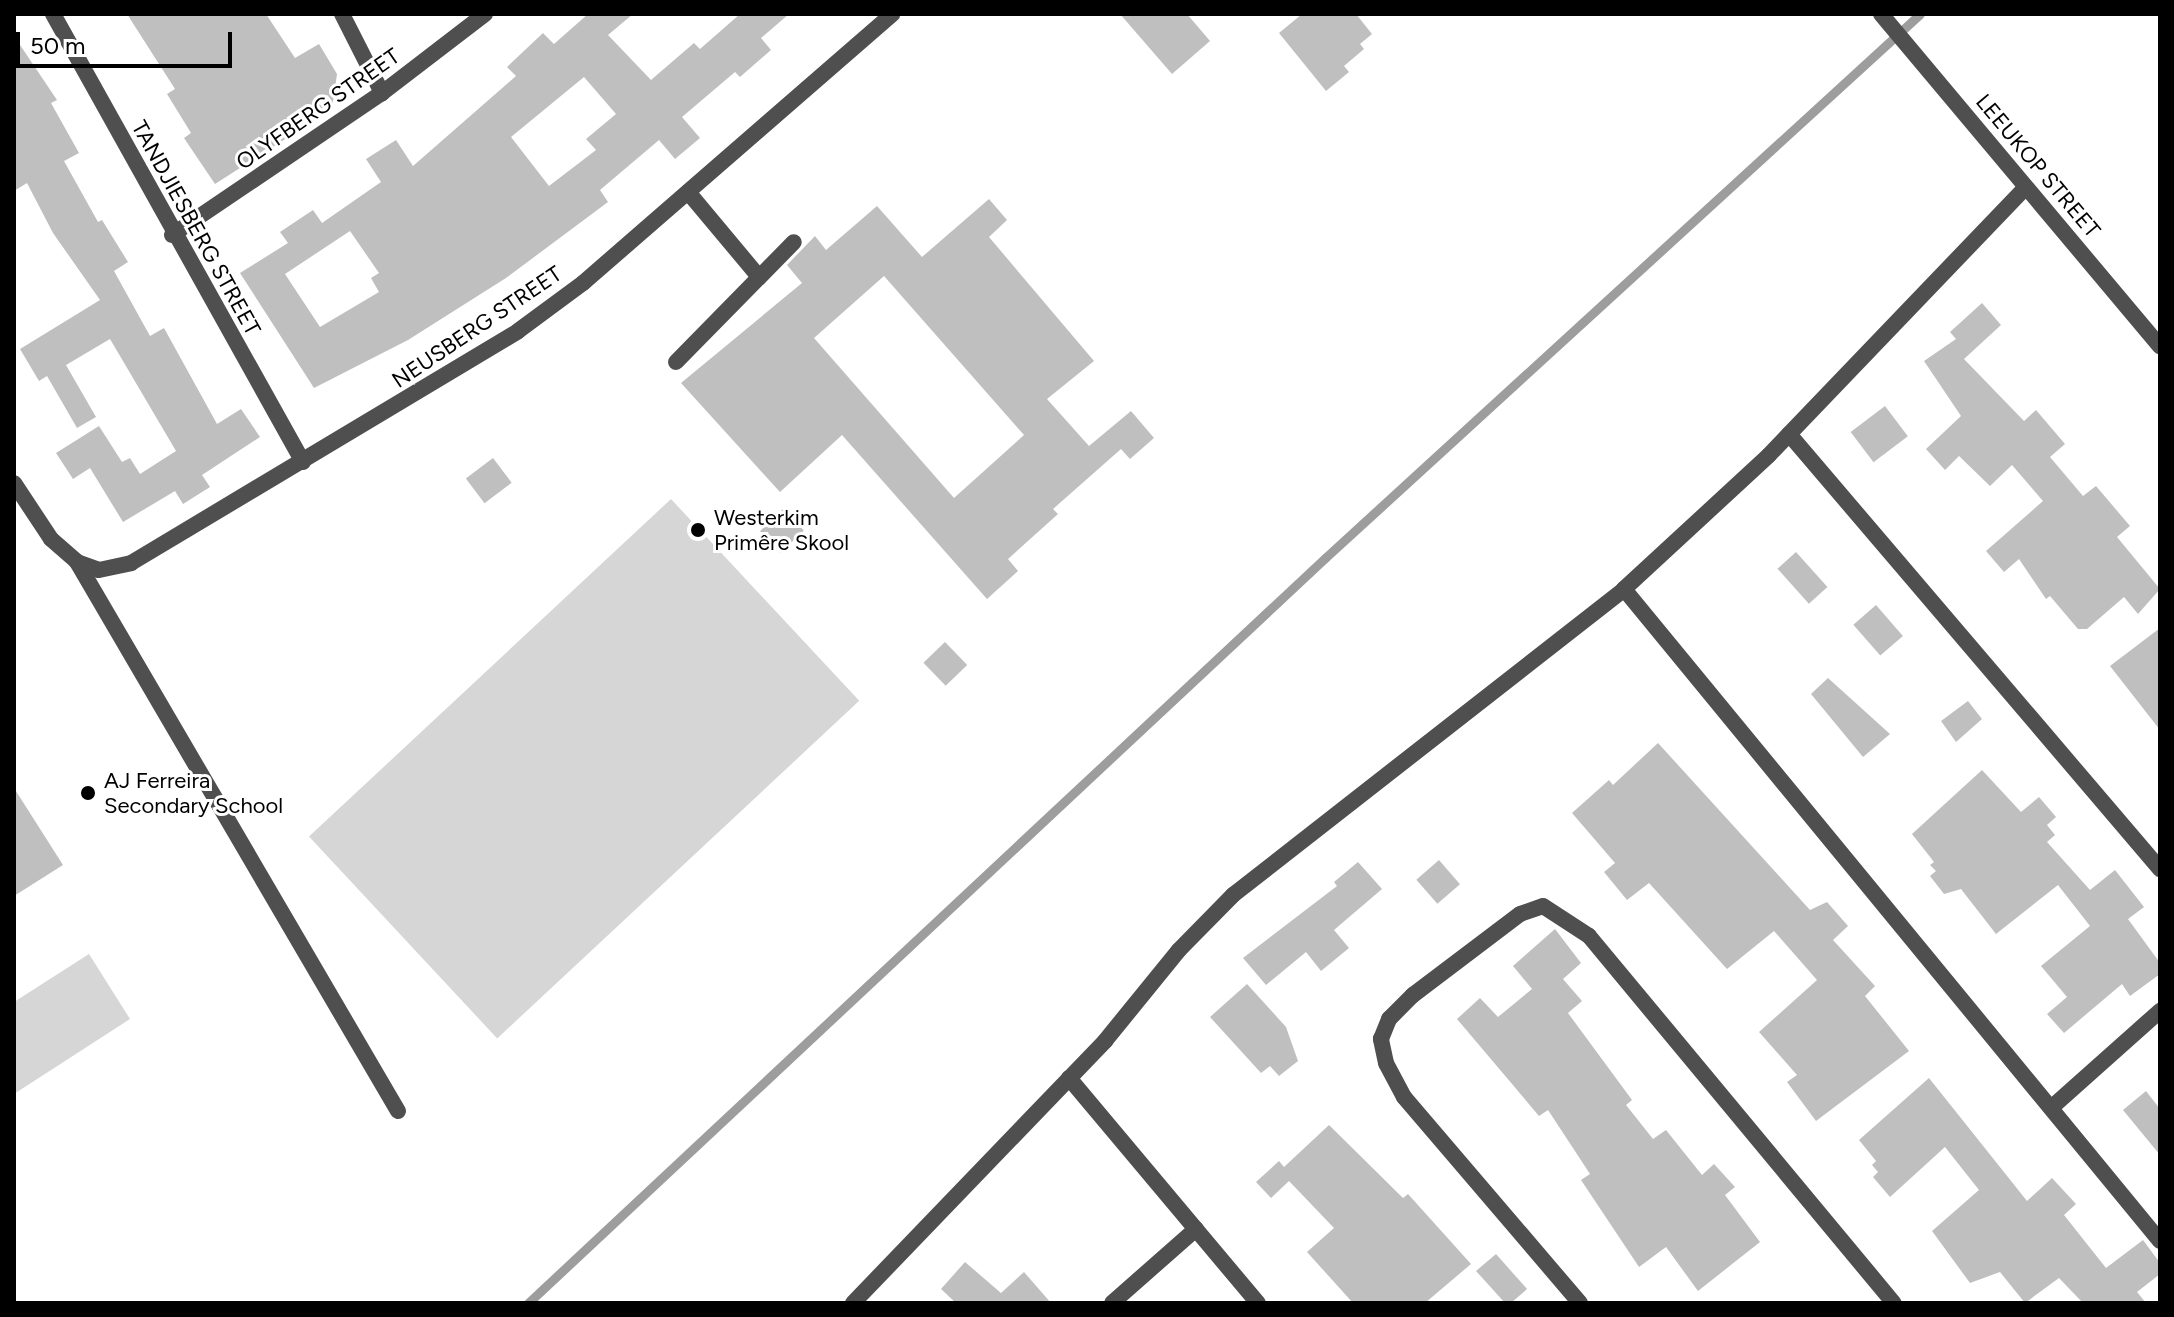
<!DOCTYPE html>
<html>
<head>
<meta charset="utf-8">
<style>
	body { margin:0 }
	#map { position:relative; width:2174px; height:1317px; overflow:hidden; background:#fff; font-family:Figtree,sans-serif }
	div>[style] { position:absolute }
	.green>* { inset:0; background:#d6d6d6; transform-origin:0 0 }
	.stream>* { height:9px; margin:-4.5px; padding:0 4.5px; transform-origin:4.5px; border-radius:4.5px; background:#9d9d9d }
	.building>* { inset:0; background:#bfbfbf; transform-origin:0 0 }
	.service>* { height:16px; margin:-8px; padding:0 8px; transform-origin:8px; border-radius:8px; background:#4f4f4f }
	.minor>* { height:16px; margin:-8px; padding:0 8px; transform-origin:8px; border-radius:8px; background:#4f4f4f }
	.tertiary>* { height:16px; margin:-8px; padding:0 8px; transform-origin:8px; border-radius:8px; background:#4f4f4f }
	.dots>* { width:22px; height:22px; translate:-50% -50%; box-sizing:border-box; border:4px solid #fff; border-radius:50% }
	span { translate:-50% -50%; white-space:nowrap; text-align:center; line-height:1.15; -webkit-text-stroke:6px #fff; paint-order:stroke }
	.street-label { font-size:22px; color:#000 }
	.poi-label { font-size:22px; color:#000 }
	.left { translate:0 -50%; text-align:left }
	.frame { position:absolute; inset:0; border:16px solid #000; pointer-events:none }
	.scale { position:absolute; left:16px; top:32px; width:216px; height:36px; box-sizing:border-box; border:4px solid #000; border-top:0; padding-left:10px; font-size:24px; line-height:28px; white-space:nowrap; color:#000; -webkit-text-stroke:6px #fff; paint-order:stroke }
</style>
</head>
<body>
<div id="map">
	<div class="green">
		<div style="left:671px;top:499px;width:276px;height:495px;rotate:47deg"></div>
		<div style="clip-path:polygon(89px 954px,130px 1019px,14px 1094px,14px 1002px)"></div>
	</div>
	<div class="stream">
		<div style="left:528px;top:1303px;width:1091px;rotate:-43.07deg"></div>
		<div style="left:1325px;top:558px;width:806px;rotate:-42.44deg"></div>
	</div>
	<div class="building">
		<div style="clip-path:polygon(127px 14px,266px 14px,295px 58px,319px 44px,337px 74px,332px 109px,215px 184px,184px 138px,191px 133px,167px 94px,175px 89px)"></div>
		<div style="clip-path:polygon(evenodd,588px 14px,633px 14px,608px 35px,651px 80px,694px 43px,700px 49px,740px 14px,789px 14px,761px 38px,771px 50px,740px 77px,735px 72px,682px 117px,700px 138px,675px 159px,659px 140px,600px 190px,608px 202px,506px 278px,408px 340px,314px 388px,240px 273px,288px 243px,280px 232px,313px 210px,322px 223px,381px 182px,366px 159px,396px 140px,413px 166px,516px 76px,507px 67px,543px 33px,554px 44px,588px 14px,584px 77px,616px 114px,586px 139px,596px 150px,549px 186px,511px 137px,584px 77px,588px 14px,350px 231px,379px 273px,371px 278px,379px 292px,320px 327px,285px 274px,350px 231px)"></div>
		<div style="clip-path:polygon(1120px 14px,1187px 14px,1210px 41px,1172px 74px)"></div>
		<div style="clip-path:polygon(1302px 14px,1356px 14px,1372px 34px,1360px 44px,1364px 49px,1344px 66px,1349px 72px,1326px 91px,1279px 33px)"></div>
		<div style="clip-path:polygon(14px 36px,57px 100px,51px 103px,79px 153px,64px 161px,98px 222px,102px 220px,128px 262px,114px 271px,150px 336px,164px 328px,217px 424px,241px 409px,260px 437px,202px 475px,210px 487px,183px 504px,175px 491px,123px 522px,90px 468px,73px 479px,56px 453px,99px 426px,122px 462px,130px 458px,140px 474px,176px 451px,110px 339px,66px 365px,96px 417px,77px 428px,47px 376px,39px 381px,20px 349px,100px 300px,53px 233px,27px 183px,14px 191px)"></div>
		<div style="clip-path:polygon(evenodd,989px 199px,1007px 220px,989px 237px,1094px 361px,1047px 399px,1089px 446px,1131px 411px,1154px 438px,1130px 459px,1121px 449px,1053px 509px,1058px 514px,1008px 559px,1018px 571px,987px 599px,842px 435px,780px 492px,681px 383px,802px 283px,787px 265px,815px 236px,826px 250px,877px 206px,922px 257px,989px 199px,884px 276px,1024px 435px,954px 498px,814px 338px,884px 276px)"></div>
		<div style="clip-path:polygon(1982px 303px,2001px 325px,1964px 359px,2024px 421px,2036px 410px,2065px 444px,2050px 457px,2083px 496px,2096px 486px,2130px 526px,2117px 537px,2160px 589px,2138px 614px,2124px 597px,2087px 629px,2078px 629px,2050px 596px,2046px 599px,2019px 559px,2004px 572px,1986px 551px,2043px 501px,2012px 465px,1990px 486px,1959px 456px,1945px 470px,1926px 449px,1961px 416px,1924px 361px,1956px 339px,1950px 332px)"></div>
		<div style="left:1885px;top:406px;width:38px;height:43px;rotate:53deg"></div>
		<div style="left:493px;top:458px;width:31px;height:34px;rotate:53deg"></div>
		<div style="left:783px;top:509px;width:30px;height:32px;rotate:46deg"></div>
		<div style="left:1796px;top:552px;width:47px;height:25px;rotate:48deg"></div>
		<div style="left:1876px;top:605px;width:41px;height:30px;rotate:49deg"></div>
		<div style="clip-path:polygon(2160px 628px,2160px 730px,2110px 666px)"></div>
		<div style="left:945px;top:642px;width:32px;height:30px;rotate:46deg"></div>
		<div style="clip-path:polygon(1828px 678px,1890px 734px,1863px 757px,1811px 694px)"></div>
		<div style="clip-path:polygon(1968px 701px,1982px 719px,1956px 742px,1941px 721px)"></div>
		<div style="clip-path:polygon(1658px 743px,1810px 910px,1827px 902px,1848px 926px,1833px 940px,1875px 986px,1865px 996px,1909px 1051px,1816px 1121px,1787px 1082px,1797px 1075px,1759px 1032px,1817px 980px,1774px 931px,1727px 969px,1649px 883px,1627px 900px,1604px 872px,1615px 863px,1572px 813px,1609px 780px,1613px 785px)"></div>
		<div style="clip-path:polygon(1982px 770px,2021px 812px,2039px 797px,2056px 817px,2047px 825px,2055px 835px,2047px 842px,2090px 890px,2115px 870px,2144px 907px,2128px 919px,2160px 963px,2160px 974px,2130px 996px,2122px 984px,2064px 1033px,2047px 1014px,2067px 997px,2041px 966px,2090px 926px,2058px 885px,1996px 934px,1961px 889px,1944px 894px,1930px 876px,1936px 871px,1930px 865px,1934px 862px,1912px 834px)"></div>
		<div style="clip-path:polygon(14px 788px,63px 865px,14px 896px)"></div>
		<div style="left:1439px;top:860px;width:32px;height:30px;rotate:49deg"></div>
		<div style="clip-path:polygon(1358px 862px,1382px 889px,1334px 930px,1349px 948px,1321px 971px,1306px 952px,1266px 985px,1243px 958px,1337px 886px,1334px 882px)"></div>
		<div style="clip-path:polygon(1555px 929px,1581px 963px,1563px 979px,1582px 1001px,1568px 1013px,1632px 1100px,1626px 1105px,1653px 1139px,1666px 1130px,1702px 1175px,1714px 1164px,1735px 1187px,1725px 1195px,1760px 1242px,1698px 1291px,1666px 1247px,1639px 1267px,1581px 1180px,1590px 1174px,1548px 1110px,1539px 1116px,1457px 1019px,1480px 998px,1498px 1017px,1532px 989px,1513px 966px)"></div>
		<div style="clip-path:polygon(1247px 984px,1286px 1027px,1298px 1061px,1279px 1076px,1270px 1066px,1261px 1073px,1210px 1017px)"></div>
		<div style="clip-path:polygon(1929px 1078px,2027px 1201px,2052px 1178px,2076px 1204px,2064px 1215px,2106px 1268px,2143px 1240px,2160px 1263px,2160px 1274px,2137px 1292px,2146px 1303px,2083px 1303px,2059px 1278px,2025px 1303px,2000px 1272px,1970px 1283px,1932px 1231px,1979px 1190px,1945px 1147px,1890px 1197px,1873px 1177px,1878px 1172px,1872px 1165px,1876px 1161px,1859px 1140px)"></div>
		<div style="clip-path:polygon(2146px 1091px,2160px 1109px,2160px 1155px,2123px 1110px)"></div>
		<div style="clip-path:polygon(1329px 1125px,1403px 1198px,1408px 1194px,1471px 1264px,1425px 1303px,1353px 1303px,1307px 1252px,1334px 1228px,1289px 1181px,1271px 1198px,1256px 1182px,1279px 1161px,1284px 1167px)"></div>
		<div style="clip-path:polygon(1496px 1254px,1527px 1289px,1511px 1303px,1505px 1303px,1476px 1271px)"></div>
		<div style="clip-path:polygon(965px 1262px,1001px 1293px,1024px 1272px,1051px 1303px,956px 1303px,941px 1289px)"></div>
	</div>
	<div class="service">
		<div style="left:688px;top:192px;width:111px;rotate:50.1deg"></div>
		<div style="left:676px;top:362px;width:168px;rotate:-45.5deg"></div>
	</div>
	<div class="minor">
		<div style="left:53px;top:14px;width:513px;rotate:60.84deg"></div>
		<div style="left:342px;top:14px;width:89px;rotate:63.1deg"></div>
		<div style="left:172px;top:235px;width:254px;rotate:-34.1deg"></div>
		<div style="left:382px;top:93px;width:130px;rotate:-37.5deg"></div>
		<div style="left:1789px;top:434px;width:572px;rotate:49.54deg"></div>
		<div style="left:14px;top:483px;width:67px;rotate:56.5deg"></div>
		<div style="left:51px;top:539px;width:35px;rotate:41deg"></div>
		<div style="left:77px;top:562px;width:636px;rotate:59.69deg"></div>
		<div style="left:77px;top:562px;width:23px;rotate:20deg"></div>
		<div style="left:99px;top:570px;width:33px;rotate:-12deg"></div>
		<div style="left:131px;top:563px;width:451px;rotate:-30.9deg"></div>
		<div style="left:518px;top:331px;width:81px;rotate:-36.4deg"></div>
		<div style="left:583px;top:283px;width:410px;rotate:-41deg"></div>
		<div style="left:1624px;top:589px;width:844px;rotate:50.58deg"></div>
		<div style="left:1069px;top:1078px;width:294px;rotate:50deg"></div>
		<div style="left:2051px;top:1108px;width:146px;rotate:-41.7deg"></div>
		<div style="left:853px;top:1303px;width:364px;rotate:-46.1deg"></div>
		<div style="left:1105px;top:1041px;width:117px;rotate:-50.9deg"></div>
		<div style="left:1179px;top:950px;width:77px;rotate:-45.5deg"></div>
		<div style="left:1233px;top:895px;width:497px;rotate:-38deg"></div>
		<div style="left:1624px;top:589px;width:197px;rotate:-42.7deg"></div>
		<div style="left:1769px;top:455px;width:371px;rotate:-46.2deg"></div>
		<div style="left:1112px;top:1303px;width:112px;rotate:-41.4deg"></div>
		<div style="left:1580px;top:1303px;width:271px;rotate:-130.5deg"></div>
		<div style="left:1404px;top:1097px;width:38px;rotate:-118deg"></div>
		<div style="left:1386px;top:1063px;width:25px;rotate:-102deg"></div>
		<div style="left:1381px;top:1039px;width:22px;rotate:-68deg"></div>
		<div style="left:1389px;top:1019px;width:34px;rotate:-45deg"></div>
		<div style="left:1413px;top:995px;width:134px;rotate:-37.1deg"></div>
		<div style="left:1520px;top:914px;width:24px;rotate:-19deg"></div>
		<div style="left:1543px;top:906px;width:55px;rotate:33.1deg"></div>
		<div style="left:1589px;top:936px;width:477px;rotate:50.3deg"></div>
	</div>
	<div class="tertiary">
		<div style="left:1881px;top:14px;width:434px;rotate:50deg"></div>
	</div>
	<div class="dots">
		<div style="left:698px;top:530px;background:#000"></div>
		<div style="left:88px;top:793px;background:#000"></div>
	</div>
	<div class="street-label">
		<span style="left:318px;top:109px;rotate:-35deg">OLYFBERG STREET</span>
		<span style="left:2038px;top:166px;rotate:50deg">LEEUKOP STREET</span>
		<span style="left:196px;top:228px;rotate:61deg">TANDJIESBERG STREET</span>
		<span style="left:477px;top:327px;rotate:-34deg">NEUSBERG STREET</span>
	</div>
	<div class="poi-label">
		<span class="left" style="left:714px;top:530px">Westerkim<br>Primêre Skool</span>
		<span class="left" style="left:104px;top:793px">AJ Ferreira<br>Secondary School</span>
	</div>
	<div class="frame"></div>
	<div class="scale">50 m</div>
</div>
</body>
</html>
